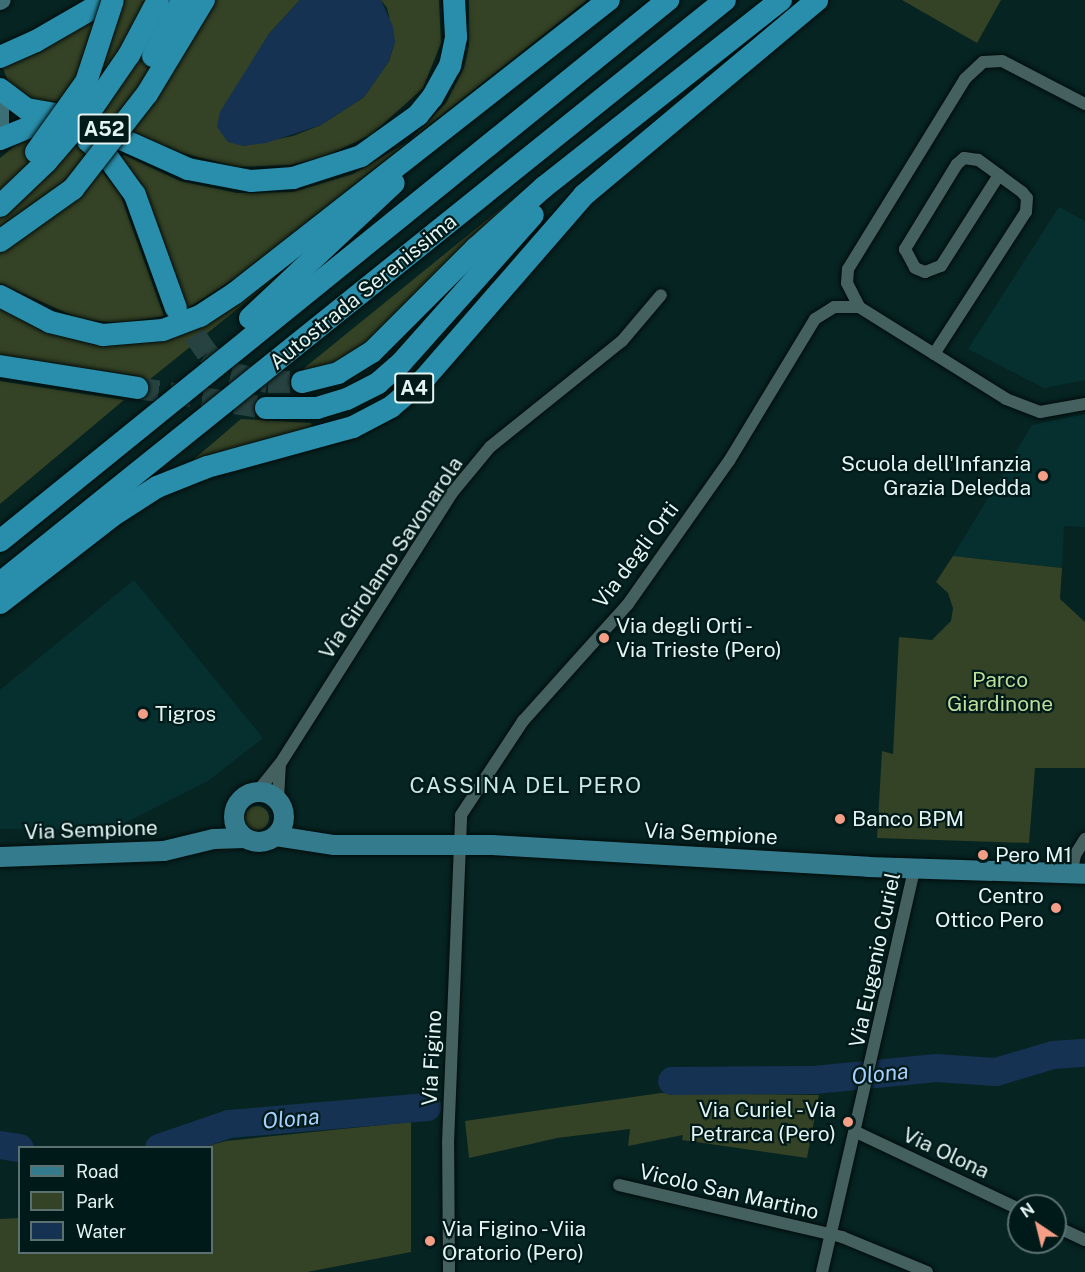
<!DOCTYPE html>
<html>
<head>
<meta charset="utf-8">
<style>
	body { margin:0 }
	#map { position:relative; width:1085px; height:1272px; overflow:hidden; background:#062422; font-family:"Public Sans",sans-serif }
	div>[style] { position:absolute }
	.built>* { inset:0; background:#06302f }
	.green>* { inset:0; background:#344225 }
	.round { border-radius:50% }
	.water>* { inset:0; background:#153252 }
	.river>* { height:28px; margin:-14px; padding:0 14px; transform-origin:14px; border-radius:14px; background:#153252 }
	.highway-tunnel>* { height:22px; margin-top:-11px; transform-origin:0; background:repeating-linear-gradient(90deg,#274341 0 22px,transparent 0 33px) }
	.roads { filter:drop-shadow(0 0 2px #000c0b) drop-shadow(0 0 2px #000c0b) }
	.street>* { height:12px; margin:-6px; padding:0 6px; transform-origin:6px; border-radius:6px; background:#44615f }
	.secondary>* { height:18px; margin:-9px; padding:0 9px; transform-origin:9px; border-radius:9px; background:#3c6e76 }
	.primary>* { height:20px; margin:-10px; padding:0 10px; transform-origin:10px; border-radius:10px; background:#347c8d }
	.primary>.ring { margin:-10px; padding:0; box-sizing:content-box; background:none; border:20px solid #347c8d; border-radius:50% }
	.highway>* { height:22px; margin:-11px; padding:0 11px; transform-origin:11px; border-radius:11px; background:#298eab }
	.bridges { filter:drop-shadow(0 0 2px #000c0b) drop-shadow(0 0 2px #000c0b) }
	.highway-bridge>* { height:22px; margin:-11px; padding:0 11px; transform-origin:11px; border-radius:11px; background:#298eab }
	.dots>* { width:16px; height:16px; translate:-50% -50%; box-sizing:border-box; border:3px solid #001a19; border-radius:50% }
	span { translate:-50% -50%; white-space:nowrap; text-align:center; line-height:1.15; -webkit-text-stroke:4.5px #001a19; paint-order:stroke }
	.shield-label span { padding:2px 4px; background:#001a19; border:2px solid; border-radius:4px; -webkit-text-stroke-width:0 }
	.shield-label { font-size:20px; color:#e3f4f2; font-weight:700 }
	.street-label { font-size:21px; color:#e3f4f2 }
	.poi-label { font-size:21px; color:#e3f4f2 }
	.right { translate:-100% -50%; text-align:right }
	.left { translate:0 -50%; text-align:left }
	.park-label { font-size:21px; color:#bdde99 }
	.neighbourhood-label { font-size:22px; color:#c6e7e4; letter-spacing:1.5px }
	.water-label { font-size:22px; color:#a7cffd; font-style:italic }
	.legend { position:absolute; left:18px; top:1146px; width:195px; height:108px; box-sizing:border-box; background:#001a19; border:2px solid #5b7170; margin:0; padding:8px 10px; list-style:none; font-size:18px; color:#e3f4f2 }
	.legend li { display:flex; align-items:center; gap:12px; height:30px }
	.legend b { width:30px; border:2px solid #5b7170 }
	.north { position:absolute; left:1007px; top:1194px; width:60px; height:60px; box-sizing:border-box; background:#001a19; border:2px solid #5b7170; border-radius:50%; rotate:325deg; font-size:16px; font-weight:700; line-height:24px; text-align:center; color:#e3f4f2 }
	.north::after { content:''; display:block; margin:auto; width:21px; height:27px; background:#f49e86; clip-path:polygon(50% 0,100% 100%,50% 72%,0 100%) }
</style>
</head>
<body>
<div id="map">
	<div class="built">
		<div style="clip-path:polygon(1059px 207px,1085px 221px,1085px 380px,1044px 388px,968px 349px)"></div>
		<div style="clip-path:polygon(1085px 414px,1085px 527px,1064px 526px,1062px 568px,953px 556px,1032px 425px)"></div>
		<div style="clip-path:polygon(134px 580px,263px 738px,208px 781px,113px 829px,0 829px,0 690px)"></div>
	</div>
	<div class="green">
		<div style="clip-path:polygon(117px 0,300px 0,268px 35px,243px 146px,293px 136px,321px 125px,364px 97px,389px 61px,395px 42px,387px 8px,381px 0,439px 0,441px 43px,423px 88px,372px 134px,324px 157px,290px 165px,237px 167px,179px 152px,101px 118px,35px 102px,10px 86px,2px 66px)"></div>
		<div style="clip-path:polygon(469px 0,587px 0,243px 273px,188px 308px,149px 200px,120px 160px,124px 155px,180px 181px,237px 193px,293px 192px,353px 174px,409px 141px,446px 103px,464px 68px,469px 46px)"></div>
		<div style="clip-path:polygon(902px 0,1001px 0,977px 43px)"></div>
		<div style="clip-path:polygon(41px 136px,73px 143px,91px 157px,120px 194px,164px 316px,120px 323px,80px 319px,0 283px,0 158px,17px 144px)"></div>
		<div style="clip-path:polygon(531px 184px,368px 343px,345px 359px,308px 371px,303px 369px)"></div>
		<div style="clip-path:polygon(330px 228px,317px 245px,149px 380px,0 355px,0 305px,147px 342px)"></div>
		<div style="clip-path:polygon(0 381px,124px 400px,0 504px)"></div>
		<div style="clip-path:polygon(241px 419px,311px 423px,312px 427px,193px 460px)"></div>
		<div style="clip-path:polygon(953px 556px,1062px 568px,1060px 599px,1085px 622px,1085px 768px,1035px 768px,1029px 843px,877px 838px,882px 751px,893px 754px,899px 637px,932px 640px,951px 621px,953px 608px,948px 593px,936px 582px)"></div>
		<div class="round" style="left:245px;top:806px;width:24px;height:24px"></div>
		<div style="clip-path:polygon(661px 1093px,819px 1095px,807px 1158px,682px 1140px,683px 1135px,628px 1146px,630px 1129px,557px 1138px,469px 1158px,465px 1121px)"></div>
		<div style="clip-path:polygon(411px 1122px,411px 1252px,307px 1272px,0 1272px,0 1219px,19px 1218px,20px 1252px,212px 1252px,212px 1148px,204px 1147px,226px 1141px)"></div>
	</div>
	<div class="water">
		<div style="clip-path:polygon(300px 0,381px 0,393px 27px,395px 42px,389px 61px,364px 97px,321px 125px,266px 143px,243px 146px,228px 142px,217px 127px,220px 112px,268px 35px)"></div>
	</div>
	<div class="river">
		<div style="left:672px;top:1081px;width:142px;rotate:-0.4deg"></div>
		<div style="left:814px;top:1080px;width:123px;rotate:-5.6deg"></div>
		<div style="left:936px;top:1068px;width:60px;rotate:3.8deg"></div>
		<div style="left:996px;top:1072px;width:59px;rotate:-16.6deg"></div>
		<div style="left:1053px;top:1055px;width:32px;rotate:-4deg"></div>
		<div style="left:0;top:1145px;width:20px;rotate:9deg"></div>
		<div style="left:159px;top:1148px;width:74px;rotate:-18.9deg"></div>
		<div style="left:229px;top:1124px;width:199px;rotate:-4.9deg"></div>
	</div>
	<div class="highway-tunnel">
		<div style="left:176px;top:308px;width:55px;rotate:55.4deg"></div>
		<div style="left:207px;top:353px;width:31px;rotate:40deg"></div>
		<div style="left:231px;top:373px;width:38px;rotate:14deg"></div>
		<div style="left:268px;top:382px;width:34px"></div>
		<div style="left:137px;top:388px;width:131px;rotate:8.8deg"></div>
	</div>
	<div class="roads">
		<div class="street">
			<div style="left:1085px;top:104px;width:93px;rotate:-152.6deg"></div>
			<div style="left:1002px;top:61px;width:19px;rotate:177deg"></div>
			<div style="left:983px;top:62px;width:25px;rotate:137deg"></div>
			<div style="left:965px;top:79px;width:223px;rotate:121.6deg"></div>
			<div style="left:848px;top:269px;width:14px;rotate:94deg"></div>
			<div style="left:847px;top:283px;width:27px;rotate:63deg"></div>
			<div style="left:859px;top:307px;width:173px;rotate:32deg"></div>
			<div style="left:1006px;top:399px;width:36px;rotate:21deg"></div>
			<div style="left:1040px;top:412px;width:46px;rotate:-10.1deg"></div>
			<div style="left:934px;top:354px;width:169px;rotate:-57.1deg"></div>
			<div style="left:1026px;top:212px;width:14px;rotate:-86deg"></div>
			<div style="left:1027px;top:198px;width:8px;rotate:-130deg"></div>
			<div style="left:1022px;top:192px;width:29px;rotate:-144deg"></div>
			<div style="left:999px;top:175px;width:26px;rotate:-144deg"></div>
			<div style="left:978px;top:160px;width:14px;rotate:-172deg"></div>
			<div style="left:964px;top:158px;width:9px;rotate:139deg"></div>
			<div style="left:957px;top:164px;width:100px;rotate:121.5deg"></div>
			<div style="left:905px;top:249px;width:21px;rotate:62deg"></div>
			<div style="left:915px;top:268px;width:11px;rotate:22deg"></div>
			<div style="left:925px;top:272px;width:17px;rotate:-21deg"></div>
			<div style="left:941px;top:266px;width:108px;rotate:-57.5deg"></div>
			<div style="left:257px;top:792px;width:36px;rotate:-51deg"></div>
			<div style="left:280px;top:764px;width:321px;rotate:-57.6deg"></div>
			<div style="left:452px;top:493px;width:60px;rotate:-50.4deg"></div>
			<div style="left:490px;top:447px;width:169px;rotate:-38.8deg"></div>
			<div style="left:622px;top:341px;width:60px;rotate:-49.7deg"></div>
			<div style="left:278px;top:800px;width:34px;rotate:-87deg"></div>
			<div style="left:1071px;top:874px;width:19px;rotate:-78deg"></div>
			<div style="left:1075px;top:855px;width:19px;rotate:-58deg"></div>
			<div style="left:856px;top:1132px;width:180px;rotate:25.3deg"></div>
			<div style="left:619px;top:1185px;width:229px;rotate:13.1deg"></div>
			<div style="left:842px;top:1237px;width:92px;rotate:22.4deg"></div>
			<div style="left:1055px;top:1226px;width:33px;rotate:25deg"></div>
			<div style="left:449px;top:1272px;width:129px;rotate:-90.4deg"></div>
			<div style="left:448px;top:1143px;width:328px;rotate:-87.7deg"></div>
			<div style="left:461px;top:815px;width:113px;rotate:-56.6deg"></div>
			<div style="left:523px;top:721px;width:157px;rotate:-48.1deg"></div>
			<div style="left:628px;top:604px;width:175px;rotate:-54.8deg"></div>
			<div style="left:729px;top:461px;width:166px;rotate:-58.8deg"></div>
			<div style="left:815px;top:319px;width:22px;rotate:-32deg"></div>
			<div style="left:834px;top:307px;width:25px"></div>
			<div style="left:822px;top:1272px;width:417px;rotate:-77.1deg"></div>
		</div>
		<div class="secondary">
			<div style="left:0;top:1px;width:2px;rotate:-27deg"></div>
			<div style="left:0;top:95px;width:32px;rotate:90deg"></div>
		</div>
		<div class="primary">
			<div class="ring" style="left:234px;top:792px;width:30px;height:30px"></div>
			<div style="left:276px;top:836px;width:59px;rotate:8.8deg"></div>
			<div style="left:334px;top:845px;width:158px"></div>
			<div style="left:492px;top:845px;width:377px;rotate:3.3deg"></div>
			<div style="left:868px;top:867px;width:217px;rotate:1.8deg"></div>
			<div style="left:0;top:857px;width:164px;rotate:-2.1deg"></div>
			<div style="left:164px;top:851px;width:51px;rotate:-13.5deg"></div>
			<div style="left:214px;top:839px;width:31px;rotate:-2deg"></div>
		</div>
		<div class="highway">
			<div style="left:0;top:57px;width:39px;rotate:-24deg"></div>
			<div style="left:36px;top:41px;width:82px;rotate:-30deg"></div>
			<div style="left:0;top:89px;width:34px;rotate:37deg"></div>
			<div style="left:27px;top:109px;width:46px;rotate:10.1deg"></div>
			<div style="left:72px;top:117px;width:127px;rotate:24.1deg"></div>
			<div style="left:188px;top:169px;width:64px;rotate:10.8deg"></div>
			<div style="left:251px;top:181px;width:42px;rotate:-4.1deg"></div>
			<div style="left:293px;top:178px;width:71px;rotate:-17.9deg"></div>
			<div style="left:361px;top:156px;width:70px;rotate:-35.7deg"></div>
			<div style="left:418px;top:115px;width:22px;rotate:-51deg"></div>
			<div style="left:432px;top:98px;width:37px;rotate:-61deg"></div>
			<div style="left:450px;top:66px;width:30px;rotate:-78deg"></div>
			<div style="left:456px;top:37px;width:37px;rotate:-93deg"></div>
			<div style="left:0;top:139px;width:37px;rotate:-22deg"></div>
			<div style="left:34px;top:125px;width:28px"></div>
			<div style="left:88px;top:141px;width:28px;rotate:41deg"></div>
			<div style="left:109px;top:159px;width:44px;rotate:54.2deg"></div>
			<div style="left:135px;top:195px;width:120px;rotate:70.1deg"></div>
			<div style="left:0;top:296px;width:56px;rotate:27.5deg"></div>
			<div style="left:50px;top:322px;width:55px;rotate:13.8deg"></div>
			<div style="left:103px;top:335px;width:60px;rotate:-4.8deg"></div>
			<div style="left:163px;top:330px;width:40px;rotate:-21deg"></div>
			<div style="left:200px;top:316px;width:42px;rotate:-33.3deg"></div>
			<div style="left:235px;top:293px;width:475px;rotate:-38.1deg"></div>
			<div style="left:250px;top:318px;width:197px;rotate:-43.2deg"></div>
			<div style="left:0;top:366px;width:139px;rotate:9.1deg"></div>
			<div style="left:302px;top:382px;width:37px;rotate:-14deg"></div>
			<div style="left:338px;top:373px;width:40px;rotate:-32deg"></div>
			<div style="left:372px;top:352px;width:147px;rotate:-45deg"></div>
			<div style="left:476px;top:248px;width:91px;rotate:-41.9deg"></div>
			<div style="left:544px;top:187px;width:302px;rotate:-38.3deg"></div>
			<div style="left:266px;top:408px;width:51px"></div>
			<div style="left:317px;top:408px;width:31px;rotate:-17deg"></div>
			<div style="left:347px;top:399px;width:35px;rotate:-27deg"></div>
			<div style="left:378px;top:383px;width:30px;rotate:-41deg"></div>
			<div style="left:401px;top:363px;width:198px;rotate:-48.3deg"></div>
			<div style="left:0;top:541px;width:860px;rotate:-39deg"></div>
			<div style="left:0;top:583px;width:930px;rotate:-38.8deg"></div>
			<div style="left:0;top:603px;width:142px;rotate:-37.8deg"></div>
			<div style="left:112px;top:516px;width:54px;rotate:-32.8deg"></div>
			<div style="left:157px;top:487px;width:54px;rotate:-21.8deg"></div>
			<div style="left:207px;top:467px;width:151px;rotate:-15.3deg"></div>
			<div style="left:353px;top:427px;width:43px;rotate:-27.8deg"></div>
			<div style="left:391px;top:407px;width:45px;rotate:-40.5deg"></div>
			<div style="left:425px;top:378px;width:242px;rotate:-49deg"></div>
			<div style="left:584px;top:195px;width:304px;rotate:-39.9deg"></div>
		</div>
	</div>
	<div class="bridges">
		<div class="highway-bridge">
			<div style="left:153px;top:56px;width:63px;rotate:-62.6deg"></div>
			<div style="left:36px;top:152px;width:86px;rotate:-54.5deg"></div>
			<div style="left:86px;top:82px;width:86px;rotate:-71.8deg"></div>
			<div style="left:0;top:206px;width:64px;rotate:-43.7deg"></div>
			<div style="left:46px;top:162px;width:69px;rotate:-49.1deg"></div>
			<div style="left:91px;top:110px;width:67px;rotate:-55.4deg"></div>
			<div style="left:129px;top:55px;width:62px;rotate:-62.2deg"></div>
			<div style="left:0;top:241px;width:90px;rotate:-35.5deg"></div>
			<div style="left:73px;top:189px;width:120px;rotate:-52.1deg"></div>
			<div style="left:147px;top:94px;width:110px;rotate:-58.8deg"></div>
		</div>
	</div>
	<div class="dots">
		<div style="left:1043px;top:476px;background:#f49e86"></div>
		<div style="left:604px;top:638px;background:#f49e86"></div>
		<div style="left:143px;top:714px;background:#f49e86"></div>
		<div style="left:840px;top:819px;background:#f49e86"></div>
		<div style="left:983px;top:855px;background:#f49e86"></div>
		<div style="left:1056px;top:908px;background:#f49e86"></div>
		<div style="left:848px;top:1122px;background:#f49e86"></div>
		<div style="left:430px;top:1241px;background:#f49e86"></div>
	</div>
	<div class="shield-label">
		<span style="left:104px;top:129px">A52</span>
		<span style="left:414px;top:388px">A4</span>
	</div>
	<div class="street-label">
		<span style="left:363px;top:292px;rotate:-39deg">Autostrada Serenissima</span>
		<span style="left:636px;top:555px;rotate:-53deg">Via degli Orti</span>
		<span style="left:391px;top:558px;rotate:-56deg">Via Girolamo Savonarola</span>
		<span style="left:91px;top:830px;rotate:-2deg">Via Sempione</span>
		<span style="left:711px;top:834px;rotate:3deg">Via Sempione</span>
		<span style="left:875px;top:960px;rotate:-78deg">Via Eugenio Curiel</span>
		<span style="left:432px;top:1058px;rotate:-87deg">Via Figino</span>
		<span style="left:946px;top:1153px;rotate:25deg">Via Olona</span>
		<span style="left:729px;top:1192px;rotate:13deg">Vicolo San Martino</span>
	</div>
	<div class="poi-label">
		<span class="right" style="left:1031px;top:476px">Scuola dell'Infanzia<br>Grazia Deledda</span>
		<span class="left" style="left:616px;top:638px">Via degli Orti -<br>Via Trieste (Pero)</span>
		<span class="left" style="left:155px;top:714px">Tigros</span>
		<span class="left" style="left:852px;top:819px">Banco BPM</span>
		<span class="left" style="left:995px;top:855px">Pero M1</span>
		<span class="right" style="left:1044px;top:908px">Centro<br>Ottico Pero</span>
		<span class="right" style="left:836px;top:1122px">Via Curiel - Via<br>Petrarca (Pero)</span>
		<span class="left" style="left:442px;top:1241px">Via Figino - Viia<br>Oratorio (Pero)</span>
	</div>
	<div class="park-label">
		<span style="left:1000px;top:692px">Parco<br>Giardinone</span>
	</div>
	<div class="neighbourhood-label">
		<span style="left:526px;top:786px">CASSINA DEL PERO</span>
	</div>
	<div class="water-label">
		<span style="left:880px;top:1074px;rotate:-6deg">Olona</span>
		<span style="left:291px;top:1119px;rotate:-5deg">Olona</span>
	</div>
	<ul class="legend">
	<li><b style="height:8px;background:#347c8d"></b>Road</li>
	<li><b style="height:16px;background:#344225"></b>Park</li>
	<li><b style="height:16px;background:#153252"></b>Water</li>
	</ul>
	<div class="north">N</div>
</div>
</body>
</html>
